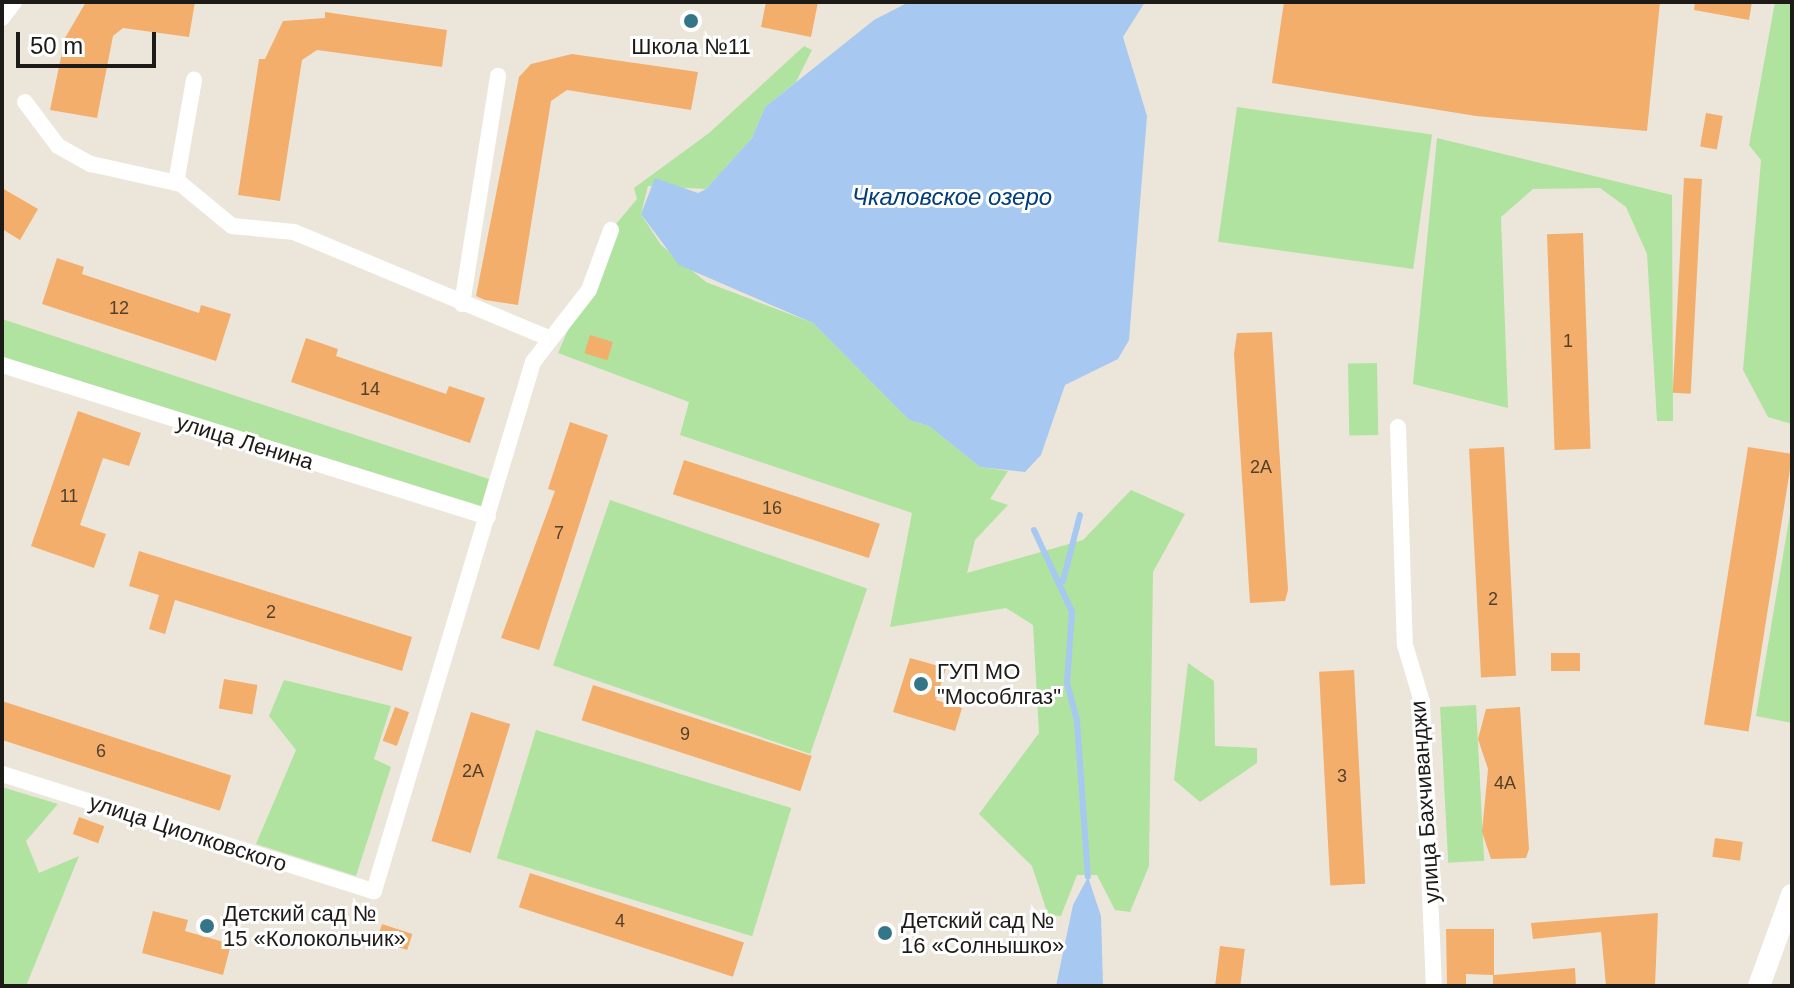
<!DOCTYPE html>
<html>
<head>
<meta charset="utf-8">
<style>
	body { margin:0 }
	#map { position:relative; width:1794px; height:988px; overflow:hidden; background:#ece6da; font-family:Arial,sans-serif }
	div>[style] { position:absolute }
	.green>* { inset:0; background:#b0e39f; transform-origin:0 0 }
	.water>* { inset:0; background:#a6c8f1 }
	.stream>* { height:6px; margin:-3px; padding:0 3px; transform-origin:3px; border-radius:3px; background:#a6c8f1 }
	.building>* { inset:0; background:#f3ae6c; transform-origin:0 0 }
	.street>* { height:16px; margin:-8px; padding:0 8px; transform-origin:8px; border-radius:8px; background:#fff }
	.secondary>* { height:22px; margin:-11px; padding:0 11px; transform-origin:11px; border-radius:11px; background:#fff }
	.dots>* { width:22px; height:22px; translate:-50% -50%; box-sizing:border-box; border:4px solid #fff; border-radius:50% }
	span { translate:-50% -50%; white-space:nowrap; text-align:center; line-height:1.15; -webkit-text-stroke:6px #fff; paint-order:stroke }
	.number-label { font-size:18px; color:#52402c }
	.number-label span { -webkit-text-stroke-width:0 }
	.poi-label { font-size:22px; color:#1d1b17 }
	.left { translate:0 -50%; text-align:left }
	.street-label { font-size:22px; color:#1d1b17 }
	.water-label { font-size:24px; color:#013d79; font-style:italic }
	.frame { position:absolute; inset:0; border:4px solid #1d1b17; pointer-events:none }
	.scale { position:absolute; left:16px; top:32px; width:140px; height:36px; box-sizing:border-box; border:4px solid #1d1b17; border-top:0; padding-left:10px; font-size:24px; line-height:28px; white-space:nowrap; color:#1d1b17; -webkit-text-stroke:6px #fff; paint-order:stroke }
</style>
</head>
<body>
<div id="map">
	<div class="green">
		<div style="clip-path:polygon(1775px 2px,1792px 2px,1792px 424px,1768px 417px,1743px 370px,1761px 160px,1749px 145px)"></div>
		<div style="clip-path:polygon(804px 46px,812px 50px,796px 82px,765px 107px,752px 138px,706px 189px,648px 186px,641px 214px,661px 245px,706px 282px,813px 323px,909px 420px,929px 426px,980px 467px,1008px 471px,990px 499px,1008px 505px,975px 540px,967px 573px,1083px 540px,1131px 490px,1185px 514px,1153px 572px,1149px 866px,1130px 912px,1115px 910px,1097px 875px,1077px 875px,1061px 916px,1048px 915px,1032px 866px,979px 814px,1039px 733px,1033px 625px,1006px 608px,890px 627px,912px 513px,680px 435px,689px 402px,558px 353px,611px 230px,637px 199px,634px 188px,709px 133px)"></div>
		<div style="left:1237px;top:107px;width:197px;height:136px;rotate:8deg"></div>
		<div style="clip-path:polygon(1437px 138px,1672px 195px,1673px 421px,1657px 421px,1647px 254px,1626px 207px,1600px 188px,1533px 189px,1501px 217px,1508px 408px,1413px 384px)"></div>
		<div style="clip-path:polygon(2px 319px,489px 479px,481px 506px,2px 357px)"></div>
		<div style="left:1377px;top:363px;width:72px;height:29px;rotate:89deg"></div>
		<div style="left:610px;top:500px;width:272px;height:175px;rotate:19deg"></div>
		<div style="clip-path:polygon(1792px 502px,1792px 723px,1756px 716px)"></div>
		<div style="clip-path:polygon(1188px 663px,1214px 681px,1215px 746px,1257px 748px,1257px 763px,1200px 802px,1174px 780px)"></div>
		<div style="clip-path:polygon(284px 680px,391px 706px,374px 759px,391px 767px,356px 876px,256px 844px,296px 750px,269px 716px)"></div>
		<div style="left:1476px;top:705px;width:156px;height:36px;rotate:87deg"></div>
		<div style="left:536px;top:730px;width:267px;height:134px;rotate:17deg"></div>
		<div style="clip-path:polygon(2px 787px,58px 804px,26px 841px,39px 873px,79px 856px,26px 986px,2px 986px)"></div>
	</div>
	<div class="water">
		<div style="clip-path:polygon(909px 2px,1145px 2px,1123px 37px,1147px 116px,1129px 340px,1118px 359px,1065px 385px,1041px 455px,1025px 472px,980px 467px,929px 426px,909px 420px,813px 323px,679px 265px,641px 214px,655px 178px,698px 193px,706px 189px,752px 138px,765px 107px,874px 20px)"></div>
		<div style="clip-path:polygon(1088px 877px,1101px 916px,1103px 986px,1056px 986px,1073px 905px)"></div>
	</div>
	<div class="stream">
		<div style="left:1034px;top:530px;width:90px;rotate:65.1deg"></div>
		<div style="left:1072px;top:612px;width:71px;rotate:94deg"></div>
		<div style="left:1067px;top:683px;width:39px;rotate:75deg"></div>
		<div style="left:1077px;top:721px;width:156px;rotate:86deg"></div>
		<div style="left:1063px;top:581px;width:68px;rotate:-75.6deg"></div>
	</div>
	<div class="building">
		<div style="clip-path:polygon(86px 2px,195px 2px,189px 37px,123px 28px,113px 36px,97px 118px,50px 110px,65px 38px)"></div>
		<div style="clip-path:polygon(766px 2px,818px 2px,811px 37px,761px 27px)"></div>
		<div style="clip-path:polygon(1284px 2px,1660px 2px,1647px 131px,1476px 116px,1272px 83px)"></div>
		<div style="clip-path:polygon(1695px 2px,1752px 2px,1749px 20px,1694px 10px)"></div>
		<div style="clip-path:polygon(325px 12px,447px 30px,442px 67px,317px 50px,302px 60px,280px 201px,238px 195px,259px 59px,265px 59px,283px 21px,325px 18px)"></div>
		<div style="clip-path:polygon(572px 54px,698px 72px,691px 110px,567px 90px,551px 101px,518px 305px,485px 300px,476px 296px,519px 77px,531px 64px)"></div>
		<div style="left:1706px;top:113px;width:17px;height:34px;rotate:10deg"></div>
		<div style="left:1684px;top:178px;width:18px;height:215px;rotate:3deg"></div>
		<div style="clip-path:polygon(2px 188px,38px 209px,20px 240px,2px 229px)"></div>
		<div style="left:1583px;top:233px;width:216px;height:36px;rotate:88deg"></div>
		<div style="clip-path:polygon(57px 258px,84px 267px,82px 274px,199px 313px,201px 305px,231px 314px,216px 361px,42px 304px)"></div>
		<div style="clip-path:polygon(1272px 332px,1288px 590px,1285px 601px,1250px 603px,1234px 354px,1237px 333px)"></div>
		<div style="left:590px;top:335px;width:24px;height:19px;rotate:17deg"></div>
		<div style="clip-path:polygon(306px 338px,338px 349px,336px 356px,446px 394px,449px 386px,485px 398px,470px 443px,291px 382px)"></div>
		<div style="clip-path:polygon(78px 411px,141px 433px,129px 466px,103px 458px,80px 525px,106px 534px,94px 568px,31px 546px)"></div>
		<div style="clip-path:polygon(570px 422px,608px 435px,539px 650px,501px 638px,555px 491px,548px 489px)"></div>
		<div style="left:1504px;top:447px;width:229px;height:35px;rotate:87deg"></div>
		<div style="left:1748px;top:447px;width:45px;height:281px;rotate:9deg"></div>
		<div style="left:684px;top:460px;width:206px;height:36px;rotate:18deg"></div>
		<div style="clip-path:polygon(139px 551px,412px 637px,402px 671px,175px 600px,165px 634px,149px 629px,159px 595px,129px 586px)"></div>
		<div style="left:1580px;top:653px;width:18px;height:29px;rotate:90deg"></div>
		<div style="clip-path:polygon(910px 658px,946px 668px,936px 700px,962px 708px,955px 731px,893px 712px)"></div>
		<div style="left:1354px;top:670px;width:214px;height:35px;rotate:87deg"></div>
		<div style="left:224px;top:679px;width:34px;height:30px;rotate:10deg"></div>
		<div style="left:593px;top:685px;width:230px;height:37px;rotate:18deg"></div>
		<div style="left:2px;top:701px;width:241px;height:37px;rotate:18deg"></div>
		<div style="left:395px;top:707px;width:15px;height:36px;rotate:20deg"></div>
		<div style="clip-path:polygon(1520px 707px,1529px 849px,1526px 858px,1491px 859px,1482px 832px,1488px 769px,1478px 739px,1486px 709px)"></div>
		<div style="left:471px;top:712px;width:41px;height:135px;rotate:17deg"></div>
		<div style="left:79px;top:817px;width:27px;height:18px;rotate:20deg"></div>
		<div style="left:1715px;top:838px;width:28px;height:19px;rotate:8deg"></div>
		<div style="left:530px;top:873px;width:225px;height:36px;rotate:18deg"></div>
		<div style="clip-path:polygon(153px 911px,188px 920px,185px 931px,231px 944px,223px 975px,142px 953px)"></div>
		<div style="clip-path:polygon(1658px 913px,1655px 986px,1606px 986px,1601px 932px,1533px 939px,1531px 923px)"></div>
		<div style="left:382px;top:924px;width:32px;height:17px;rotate:18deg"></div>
		<div style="clip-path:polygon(1446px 929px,1494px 929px,1494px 975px,1575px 968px,1576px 986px,1493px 986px,1493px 975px,1466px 974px,1466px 986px,1447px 986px)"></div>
		<div style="left:1220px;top:946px;width:25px;height:39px;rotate:7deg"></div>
	</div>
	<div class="street">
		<div style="left:2px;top:18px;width:20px;rotate:-53deg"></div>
		<div style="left:25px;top:102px;width:55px;rotate:53.1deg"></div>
		<div style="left:58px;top:146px;width:38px;rotate:29deg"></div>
		<div style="left:91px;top:164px;width:92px;rotate:12.5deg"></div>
		<div style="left:181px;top:184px;width:66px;rotate:39.5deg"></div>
		<div style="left:232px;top:226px;width:62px;rotate:5.5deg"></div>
		<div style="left:294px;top:232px;width:278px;rotate:22.6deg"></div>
		<div style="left:176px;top:183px;width:105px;rotate:-80.1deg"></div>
		<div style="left:462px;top:304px;width:231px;rotate:-81deg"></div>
		<div style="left:2px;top:365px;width:509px;rotate:17.37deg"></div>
		<div style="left:1398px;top:427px;width:218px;rotate:88.2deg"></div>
		<div style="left:1405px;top:645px;width:59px;rotate:73.4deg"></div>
		<div style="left:1422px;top:702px;width:284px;rotate:87.6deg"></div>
		<div style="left:2px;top:774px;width:390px;rotate:17.5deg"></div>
		<div style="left:374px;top:891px;width:552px;rotate:-73.27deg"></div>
		<div style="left:533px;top:362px;width:91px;rotate:-52.1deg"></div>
		<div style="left:589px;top:290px;width:64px;rotate:-69.9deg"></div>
	</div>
	<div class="secondary">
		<div style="left:1759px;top:986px;width:97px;rotate:-70.1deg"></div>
	</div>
	<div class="dots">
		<div style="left:691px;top:21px;background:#347588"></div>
		<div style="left:921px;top:684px;background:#347588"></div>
		<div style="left:207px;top:926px;background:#347588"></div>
		<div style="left:885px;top:933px;background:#347588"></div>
	</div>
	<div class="number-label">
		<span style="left:119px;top:308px">12</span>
		<span style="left:1568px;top:341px">1</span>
		<span style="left:370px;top:389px">14</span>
		<span style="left:1261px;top:467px">2А</span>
		<span style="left:69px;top:496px">11</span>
		<span style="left:772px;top:508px">16</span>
		<span style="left:559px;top:533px">7</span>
		<span style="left:1493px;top:599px">2</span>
		<span style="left:271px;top:612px">2</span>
		<span style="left:685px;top:734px">9</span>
		<span style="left:101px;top:751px">6</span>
		<span style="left:473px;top:771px">2А</span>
		<span style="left:1342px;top:776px">3</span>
		<span style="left:1505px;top:783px">4А</span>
		<span style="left:620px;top:921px">4</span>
	</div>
	<div class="poi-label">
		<span style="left:691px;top:47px">Школа №11</span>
		<span class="left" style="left:937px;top:684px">ГУП МО<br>"Мособлгаз"</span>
		<span class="left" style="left:223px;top:926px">Детский сад №<br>15 «Колокольчик»</span>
		<span class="left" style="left:901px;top:933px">Детский сад №<br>16 «Солнышко»</span>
	</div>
	<div class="street-label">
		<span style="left:245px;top:442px;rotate:17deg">улица Ленина</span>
		<span style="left:1425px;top:802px;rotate:-94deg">улица Бахчиванджи</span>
		<span style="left:188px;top:833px;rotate:18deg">улица Циолковского</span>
	</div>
	<div class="water-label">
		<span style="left:952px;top:197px">Чкаловское озеро</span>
	</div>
	<div class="frame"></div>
	<div class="scale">50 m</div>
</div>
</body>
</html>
